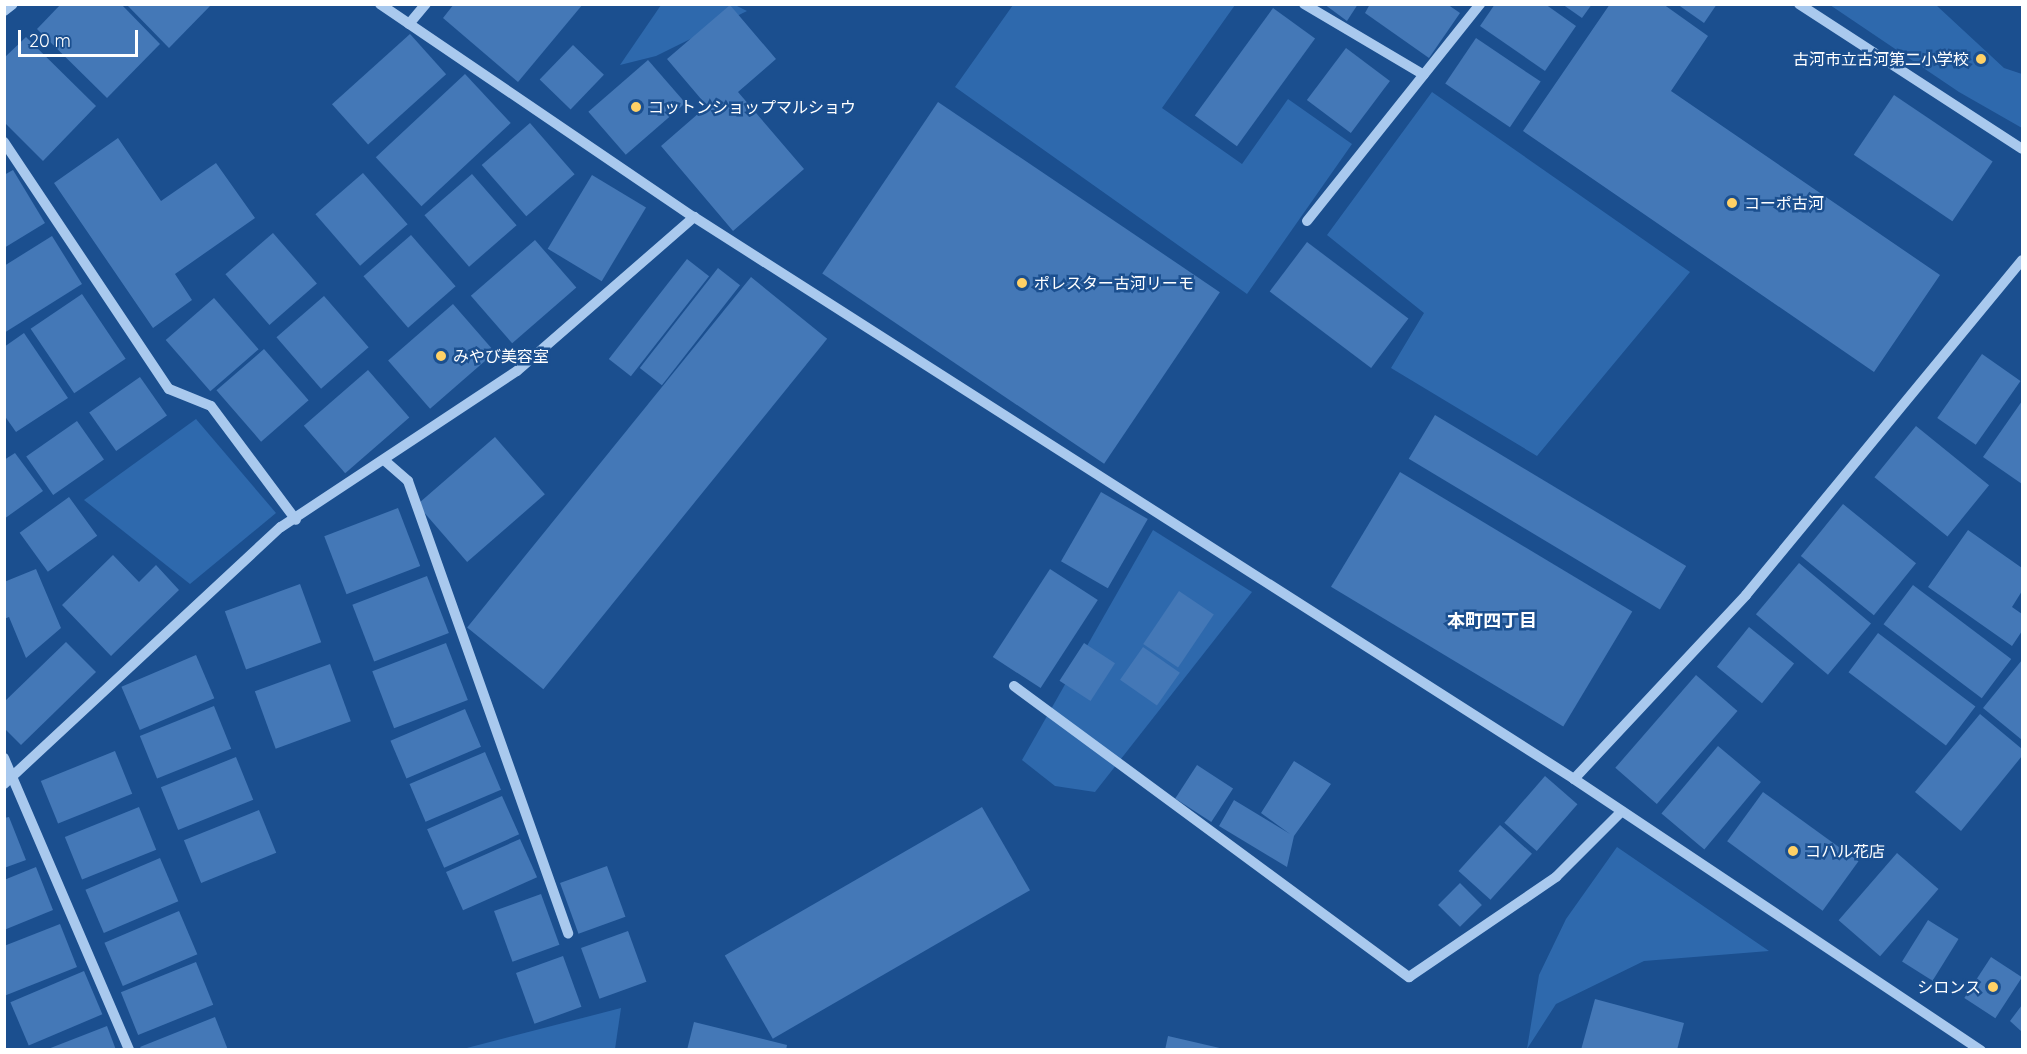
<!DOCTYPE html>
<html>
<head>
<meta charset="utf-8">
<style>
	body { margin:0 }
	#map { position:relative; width:2027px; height:1054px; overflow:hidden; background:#1b4f8f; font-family:Quicksand,"Noto Sans JP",sans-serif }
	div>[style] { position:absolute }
	.green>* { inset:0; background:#2e69ad }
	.building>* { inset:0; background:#4478b7; transform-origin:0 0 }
	.minor>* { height:10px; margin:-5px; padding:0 5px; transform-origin:5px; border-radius:5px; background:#a9c9ee }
	.dots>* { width:16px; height:16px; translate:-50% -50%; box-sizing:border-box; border:3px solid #1b4f8f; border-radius:50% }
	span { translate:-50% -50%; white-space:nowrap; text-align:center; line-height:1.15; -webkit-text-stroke:5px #1b4f8f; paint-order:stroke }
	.poi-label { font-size:16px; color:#fff }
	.right { translate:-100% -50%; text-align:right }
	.left { translate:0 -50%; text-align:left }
	.neighbourhood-label { font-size:18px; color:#fff; font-weight:700 }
	.frame { position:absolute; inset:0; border:6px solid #fff; pointer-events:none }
	.scale { position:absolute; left:18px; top:30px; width:120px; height:27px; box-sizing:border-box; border:3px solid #fff; border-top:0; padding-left:8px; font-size:18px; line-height:21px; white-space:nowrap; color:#fff; -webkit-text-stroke:4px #1b4f8f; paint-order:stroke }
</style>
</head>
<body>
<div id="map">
	<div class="green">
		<div style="clip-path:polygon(661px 5px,735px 5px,747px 11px,656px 56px,620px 65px)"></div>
		<div style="clip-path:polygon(1013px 5px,1235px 5px,1162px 108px,1242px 164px,1288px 99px,1352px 144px,1247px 294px,955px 87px)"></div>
		<div style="clip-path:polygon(1830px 5px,1936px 5px,2004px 68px,2022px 74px,2022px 128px,1959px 92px)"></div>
		<div style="clip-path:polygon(1432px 92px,1690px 272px,1537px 456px,1391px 368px,1424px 313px,1327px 235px)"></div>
		<div style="clip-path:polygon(196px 419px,276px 513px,190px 584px,84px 500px)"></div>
		<div style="clip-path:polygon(1153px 530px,1252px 592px,1095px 792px,1055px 786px,1022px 760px)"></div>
		<div style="clip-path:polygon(1617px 847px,1769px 951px,1644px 961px,1556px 1004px,1527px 1049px,1539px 975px,1566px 919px)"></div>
		<div style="clip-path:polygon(621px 1008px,615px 1049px,463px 1049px)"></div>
	</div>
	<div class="building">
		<div style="clip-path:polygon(61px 4px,121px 4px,160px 44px,107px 98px,37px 29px)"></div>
		<div style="clip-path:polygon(126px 4px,212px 4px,169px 48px)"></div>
		<div style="clip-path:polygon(454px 4px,583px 4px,518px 82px,443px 18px)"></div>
		<div style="clip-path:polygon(1324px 4px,1358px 4px,1347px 21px)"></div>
		<div style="clip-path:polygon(1370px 4px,1447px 4px,1460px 13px,1429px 58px,1365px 13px)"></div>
		<div style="clip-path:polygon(1495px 4px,1545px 4px,1576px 26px,1545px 71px,1480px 26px)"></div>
		<div style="clip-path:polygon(1562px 4px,1592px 4px,1582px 18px)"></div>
		<div style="clip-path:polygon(1610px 4px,1663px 4px,1708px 36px,1671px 91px,1940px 275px,1874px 372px,1523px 131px)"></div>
		<div style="clip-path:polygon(1677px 4px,1717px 4px,1704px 23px)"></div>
		<div style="clip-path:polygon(730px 5px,776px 59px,738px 92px,804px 169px,733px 231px,661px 146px,707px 106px,667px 59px)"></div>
		<div style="left:1273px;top:8px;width:52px;height:133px;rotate:36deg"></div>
		<div style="left:410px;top:34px;width:54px;height:105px;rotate:48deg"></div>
		<div style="clip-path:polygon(26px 37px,96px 106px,43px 161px,4px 122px,4px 58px)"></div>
		<div style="left:1476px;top:38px;width:78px;height:55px;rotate:34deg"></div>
		<div style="left:573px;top:45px;width:43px;height:48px;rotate:44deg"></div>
		<div style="left:1346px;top:48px;width:55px;height:65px;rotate:37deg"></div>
		<div style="left:648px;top:60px;width:57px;height:79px;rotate:49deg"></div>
		<div style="left:465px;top:74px;width:67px;height:122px;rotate:47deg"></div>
		<div style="left:1894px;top:95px;width:119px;height:72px;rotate:34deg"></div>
		<div style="left:938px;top:102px;width:340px;height:207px;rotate:34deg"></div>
		<div style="left:530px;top:123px;width:68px;height:64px;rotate:49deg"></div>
		<div style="clip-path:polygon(118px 138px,161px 201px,216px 163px,255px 218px,175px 274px,192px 300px,153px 328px,54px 183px)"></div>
		<div style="clip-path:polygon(13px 170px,45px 223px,4px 248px,4px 175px)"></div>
		<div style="left:363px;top:173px;width:68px;height:63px;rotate:49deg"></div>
		<div style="left:472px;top:174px;width:68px;height:63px;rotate:49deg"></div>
		<div style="left:592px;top:175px;width:63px;height:86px;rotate:31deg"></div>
		<div style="left:273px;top:233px;width:67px;height:63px;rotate:49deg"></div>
		<div style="left:411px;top:235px;width:68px;height:63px;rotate:49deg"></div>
		<div style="clip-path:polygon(52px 236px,82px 284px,4px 333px,4px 266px)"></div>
		<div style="left:535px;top:240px;width:63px;height:85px;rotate:49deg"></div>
		<div style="left:1307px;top:242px;width:127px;height:62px;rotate:37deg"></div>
		<div style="left:687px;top:259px;width:28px;height:127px;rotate:38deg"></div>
		<div style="left:718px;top:268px;width:28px;height:127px;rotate:38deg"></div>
		<div style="left:751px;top:277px;width:98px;height:451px;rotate:39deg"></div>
		<div style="left:82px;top:294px;width:78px;height:62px;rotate:56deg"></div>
		<div style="left:324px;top:296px;width:68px;height:63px;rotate:49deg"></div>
		<div style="left:214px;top:298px;width:68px;height:64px;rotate:49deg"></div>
		<div style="left:453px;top:304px;width:64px;height:86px;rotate:49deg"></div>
		<div style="clip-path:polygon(24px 333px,68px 398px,16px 432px,4px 415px,4px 347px)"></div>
		<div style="left:264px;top:349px;width:68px;height:63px;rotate:49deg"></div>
		<div style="left:1982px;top:354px;width:47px;height:78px;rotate:35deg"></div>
		<div style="left:368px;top:370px;width:63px;height:85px;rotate:49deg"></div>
		<div style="left:140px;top:377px;width:47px;height:62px;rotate:55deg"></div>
		<div style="clip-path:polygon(2022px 401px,2022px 484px,1983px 457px)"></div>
		<div style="left:1435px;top:415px;width:293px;height:51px;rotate:31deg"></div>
		<div style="left:77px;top:421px;width:47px;height:62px;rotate:55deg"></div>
		<div style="left:1916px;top:426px;width:94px;height:66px;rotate:39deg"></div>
		<div style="left:495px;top:437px;width:76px;height:103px;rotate:49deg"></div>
		<div style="clip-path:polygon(15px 453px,43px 491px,4px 519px,4px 460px)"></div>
		<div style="left:1400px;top:472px;width:271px;height:134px;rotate:31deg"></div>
		<div style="left:1101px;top:492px;width:54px;height:80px;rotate:30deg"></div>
		<div style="left:69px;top:497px;width:48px;height:61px;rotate:54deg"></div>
		<div style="left:1843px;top:504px;width:94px;height:67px;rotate:39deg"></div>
		<div style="left:398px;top:508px;width:62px;height:79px;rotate:69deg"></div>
		<div style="clip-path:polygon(1968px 530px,2022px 568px,2022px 591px,2012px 607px,2022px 614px,2022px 631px,2012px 646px,1928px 587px)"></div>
		<div style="clip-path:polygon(113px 555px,139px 582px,156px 565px,179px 590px,111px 656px,62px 605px)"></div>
		<div style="left:1799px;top:563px;width:94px;height:67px;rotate:40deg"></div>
		<div style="clip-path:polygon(36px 569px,61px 628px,26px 658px,9px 617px,4px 619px,4px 582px)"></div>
		<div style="left:1050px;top:569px;width:57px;height:105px;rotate:33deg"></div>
		<div style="left:427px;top:576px;width:61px;height:80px;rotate:69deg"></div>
		<div style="left:300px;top:584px;width:62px;height:80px;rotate:70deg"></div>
		<div style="left:1913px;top:585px;width:123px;height:49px;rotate:37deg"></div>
		<div style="left:1179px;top:591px;width:42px;height:64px;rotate:34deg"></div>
		<div style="left:1749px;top:627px;width:58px;height:51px;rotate:39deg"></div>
		<div style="left:1878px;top:633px;width:122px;height:49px;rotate:37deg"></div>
		<div style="clip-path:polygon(66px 642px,96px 672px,21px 745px,4px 728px,4px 702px)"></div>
		<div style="left:446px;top:643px;width:61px;height:79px;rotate:69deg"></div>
		<div style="left:1084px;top:643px;width:37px;height:45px;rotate:33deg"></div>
		<div style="left:1143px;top:647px;width:45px;height:40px;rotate:35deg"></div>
		<div style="left:196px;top:655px;width:47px;height:81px;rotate:67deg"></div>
		<div style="clip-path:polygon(2022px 660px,2022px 740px,1983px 708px)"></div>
		<div style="left:330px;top:664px;width:61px;height:80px;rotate:70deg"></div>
		<div style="left:1696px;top:675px;width:55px;height:123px;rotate:41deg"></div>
		<div style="left:214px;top:706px;width:46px;height:80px;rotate:68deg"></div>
		<div style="left:465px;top:709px;width:41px;height:81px;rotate:67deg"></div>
		<div style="clip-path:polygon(1980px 714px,2022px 749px,2022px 756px,1961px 831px,1915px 792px)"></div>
		<div style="left:1718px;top:746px;width:56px;height:88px;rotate:40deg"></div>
		<div style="left:115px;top:751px;width:46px;height:80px;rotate:68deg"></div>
		<div style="left:485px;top:752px;width:41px;height:82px;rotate:67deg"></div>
		<div style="left:236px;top:757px;width:46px;height:81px;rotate:68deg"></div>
		<div style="clip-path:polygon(1294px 761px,1331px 784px,1294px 836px,1287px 867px,1219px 826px,1234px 800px,1290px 834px,1261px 813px)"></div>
		<div style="left:1197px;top:765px;width:43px;height:40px;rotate:33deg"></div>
		<div style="left:1545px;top:776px;width:43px;height:62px;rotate:41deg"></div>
		<div style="left:1763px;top:792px;width:118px;height:61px;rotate:36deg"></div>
		<div style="left:502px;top:796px;width:42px;height:82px;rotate:66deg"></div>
		<div style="left:139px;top:807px;width:46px;height:80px;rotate:68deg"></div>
		<div style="left:982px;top:807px;width:96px;height:297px;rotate:60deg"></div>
		<div style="left:259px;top:810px;width:46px;height:81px;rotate:68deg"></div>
		<div style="clip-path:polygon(9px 817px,26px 860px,4px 868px,4px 818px)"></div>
		<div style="left:1500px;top:825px;width:43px;height:62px;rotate:42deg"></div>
		<div style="left:520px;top:839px;width:42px;height:81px;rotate:66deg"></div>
		<div style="left:1897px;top:853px;width:55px;height:89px;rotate:41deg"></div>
		<div style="left:160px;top:858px;width:47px;height:81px;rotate:67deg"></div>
		<div style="left:607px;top:866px;width:54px;height:50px;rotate:70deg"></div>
		<div style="clip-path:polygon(36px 867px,53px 910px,4px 930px,4px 880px)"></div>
		<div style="left:1460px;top:883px;width:31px;height:31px;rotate:45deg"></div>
		<div style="left:541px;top:894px;width:54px;height:50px;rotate:70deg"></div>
		<div style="left:179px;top:911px;width:47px;height:81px;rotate:67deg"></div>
		<div style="left:1928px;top:920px;width:36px;height:49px;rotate:32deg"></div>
		<div style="clip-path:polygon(60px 924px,77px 967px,4px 996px,4px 946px)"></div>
		<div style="left:628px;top:931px;width:54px;height:50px;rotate:70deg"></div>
		<div style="left:563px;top:956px;width:54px;height:50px;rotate:70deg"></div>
		<div style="left:1991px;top:957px;width:37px;height:49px;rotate:33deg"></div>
		<div style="left:196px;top:962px;width:46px;height:81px;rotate:68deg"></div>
		<div style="left:84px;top:971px;width:47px;height:80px;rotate:67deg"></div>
		<div style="clip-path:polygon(1595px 999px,1684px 1023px,1677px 1050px,1581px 1050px)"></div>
		<div style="clip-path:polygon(2022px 1005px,2022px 1032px,2010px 1021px)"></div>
		<div style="clip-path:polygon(215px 1017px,228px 1050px,142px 1050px,140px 1047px)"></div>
		<div style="clip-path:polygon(694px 1022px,787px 1045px,786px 1050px,687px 1050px)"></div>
		<div style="clip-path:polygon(107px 1026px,116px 1050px,48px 1050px,48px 1049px)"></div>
		<div style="clip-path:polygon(1168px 1036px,1224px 1049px,1224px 1050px,1165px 1050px)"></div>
	</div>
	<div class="minor">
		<div style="left:380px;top:4px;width:379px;rotate:34.2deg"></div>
		<div style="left:694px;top:217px;width:1044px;rotate:32.56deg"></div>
		<div style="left:1574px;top:779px;width:489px;rotate:33.7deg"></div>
		<div style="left:1304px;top:4px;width:139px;rotate:30.6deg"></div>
		<div style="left:1799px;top:4px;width:266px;rotate:33deg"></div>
		<div style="left:4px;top:11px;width:11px;rotate:-38deg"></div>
		<div style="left:409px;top:24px;width:26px;rotate:-50deg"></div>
		<div style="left:4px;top:142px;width:297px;rotate:56.3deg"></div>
		<div style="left:169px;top:389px;width:45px;rotate:22deg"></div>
		<div style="left:211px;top:406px;width:142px;rotate:53.3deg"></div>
		<div style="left:1307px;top:221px;width:278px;rotate:-51.4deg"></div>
		<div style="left:384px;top:460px;width:32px;rotate:41deg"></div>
		<div style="left:408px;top:481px;width:480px;rotate:70.5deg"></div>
		<div style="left:1014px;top:686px;width:491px;rotate:36.4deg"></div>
		<div style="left:1409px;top:977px;width:178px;rotate:-34.2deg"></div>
		<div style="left:1556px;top:877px;width:93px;rotate:-45deg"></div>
		<div style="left:4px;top:758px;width:318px;rotate:66.8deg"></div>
		<div style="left:1574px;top:779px;width:252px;rotate:-46.9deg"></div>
		<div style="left:1746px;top:595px;width:434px;rotate:-50.5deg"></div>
		<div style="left:4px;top:784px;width:378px;rotate:-42.9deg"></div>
		<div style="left:281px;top:527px;width:283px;rotate:-33.5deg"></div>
		<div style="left:517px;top:371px;width:235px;rotate:-41deg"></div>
	</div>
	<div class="dots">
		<div style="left:1981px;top:59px;background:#ffd166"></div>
		<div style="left:636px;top:107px;background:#ffd166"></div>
		<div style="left:1732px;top:203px;background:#ffd166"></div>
		<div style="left:1022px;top:283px;background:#ffd166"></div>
		<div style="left:441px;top:356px;background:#ffd166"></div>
		<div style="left:1793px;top:851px;background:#ffd166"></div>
		<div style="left:1993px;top:987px;background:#ffd166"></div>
	</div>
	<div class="poi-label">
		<span class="right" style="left:1969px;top:59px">古河市立古河第二小学校</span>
		<span class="left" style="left:648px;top:107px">コットンショップマルショウ</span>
		<span class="left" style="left:1744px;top:203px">コーポ古河</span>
		<span class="left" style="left:1034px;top:283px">ポレスター古河リーモ</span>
		<span class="left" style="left:453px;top:356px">みやび美容室</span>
		<span class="left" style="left:1805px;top:851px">コハル花店</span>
		<span class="right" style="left:1981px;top:987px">シロンス</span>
	</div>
	<div class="neighbourhood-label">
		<span style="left:1492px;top:621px">本町四丁目</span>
	</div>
	<div class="frame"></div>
	<div class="scale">20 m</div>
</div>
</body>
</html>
